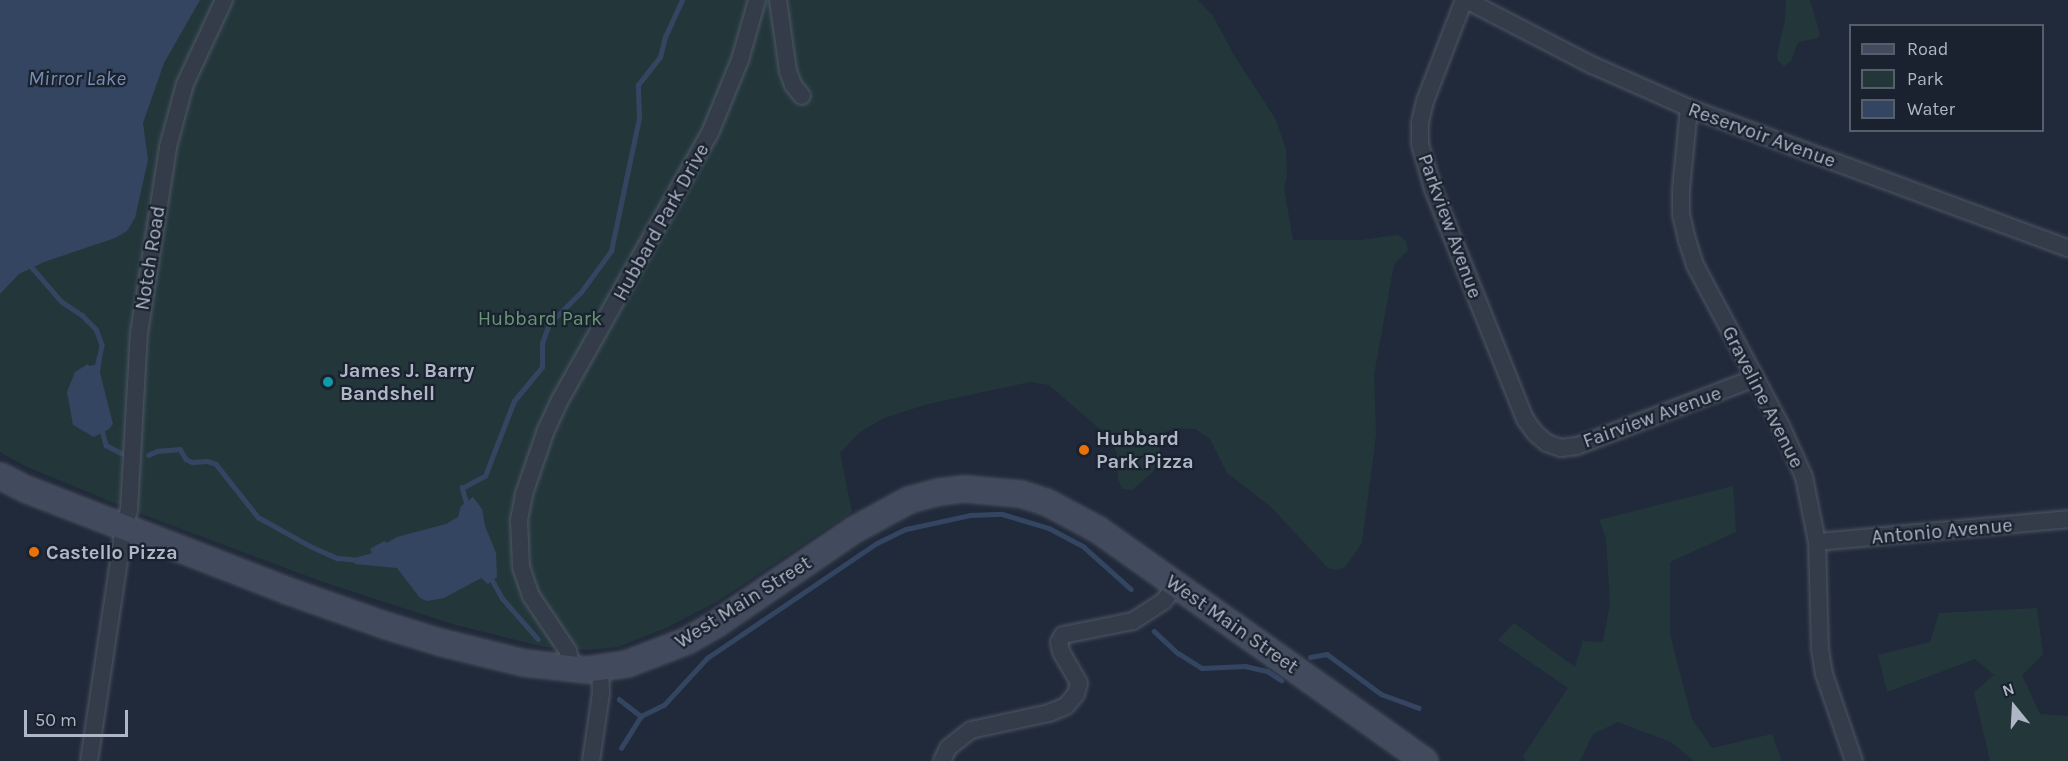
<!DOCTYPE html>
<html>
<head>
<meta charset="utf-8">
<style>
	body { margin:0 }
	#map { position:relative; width:2068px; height:761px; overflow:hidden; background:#212a3a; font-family:Karla,sans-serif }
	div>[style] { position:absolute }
	.green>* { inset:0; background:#23373b }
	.water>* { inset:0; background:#344562 }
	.stream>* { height:4.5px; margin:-2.25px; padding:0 2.25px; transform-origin:2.25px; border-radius:2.25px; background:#344562 }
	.roads { filter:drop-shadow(0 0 2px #4f5765) drop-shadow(0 0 2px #4f5765) }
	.street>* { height:16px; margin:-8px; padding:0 8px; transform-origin:8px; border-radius:8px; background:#343c4a }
	.secondary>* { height:24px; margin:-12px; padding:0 12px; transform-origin:12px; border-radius:12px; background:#424b5e }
	.dots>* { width:16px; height:16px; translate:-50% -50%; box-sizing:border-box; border:3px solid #1a222f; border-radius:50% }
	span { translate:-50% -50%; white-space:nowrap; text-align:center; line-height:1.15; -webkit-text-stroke:4.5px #1a222f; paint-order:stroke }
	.street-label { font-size:20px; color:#afb7c7 }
	.park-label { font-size:20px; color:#659873 }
	.poi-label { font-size:20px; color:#afb7c7; font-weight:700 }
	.left { translate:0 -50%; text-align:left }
	.water-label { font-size:21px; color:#768cb0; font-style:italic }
	.legend { position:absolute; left:1849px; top:24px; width:195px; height:108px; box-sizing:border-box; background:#1a222f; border:2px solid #565e6c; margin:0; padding:8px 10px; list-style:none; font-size:18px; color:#afb7c7 }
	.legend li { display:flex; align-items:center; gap:12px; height:30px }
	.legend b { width:30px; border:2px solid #565e6c }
	.north { position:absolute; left:1984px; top:677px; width:60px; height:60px; -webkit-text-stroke:4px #1a222f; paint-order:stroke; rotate:342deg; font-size:16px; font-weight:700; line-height:24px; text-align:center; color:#afb7c7 }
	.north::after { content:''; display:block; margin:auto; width:21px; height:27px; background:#afb7c7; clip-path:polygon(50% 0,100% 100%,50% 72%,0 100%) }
	.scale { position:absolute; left:24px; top:710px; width:104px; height:27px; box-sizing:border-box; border:3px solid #afb7c7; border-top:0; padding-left:8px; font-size:18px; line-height:21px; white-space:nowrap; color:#afb7c7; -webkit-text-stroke:4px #1a222f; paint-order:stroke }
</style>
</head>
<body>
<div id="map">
	<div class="green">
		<div style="clip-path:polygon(0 0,1198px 0,1213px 16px,1234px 55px,1276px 120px,1286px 150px,1287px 176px,1284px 188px,1293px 240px,1361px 240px,1398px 235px,1406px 241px,1408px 250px,1394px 264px,1374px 375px,1376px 435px,1362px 543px,1345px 567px,1336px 570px,1328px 568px,1270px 506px,1227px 473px,1210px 439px,1195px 429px,1176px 428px,1165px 432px,1153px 472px,1132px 490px,1122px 489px,1118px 480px,1117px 453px,1108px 436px,1049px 385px,1030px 382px,928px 404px,884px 418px,860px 432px,840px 453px,852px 512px,720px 600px,666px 628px,618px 647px,590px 650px,544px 647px,456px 625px,323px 582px,133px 511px,25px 466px,0 452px)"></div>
		<div style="clip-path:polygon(1786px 0,1810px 0,1820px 34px,1818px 38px,1798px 42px,1791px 61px,1784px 66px,1777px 60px,1777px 55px,1785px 20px)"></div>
		<div style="clip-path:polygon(1733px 486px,1736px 532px,1670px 562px,1670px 635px,1692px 719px,1712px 748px,1772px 734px,1782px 761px,1694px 761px,1671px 742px,1618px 722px,1593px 734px,1580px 761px,1526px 761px,1523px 756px,1568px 688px,1498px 640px,1514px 623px,1575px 667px,1583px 641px,1603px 642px,1610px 603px,1606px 538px,1599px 520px)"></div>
		<div style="clip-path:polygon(2037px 608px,2043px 654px,2022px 675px,2040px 714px,2068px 716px,2068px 761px,1990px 761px,1974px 692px,1994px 675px,1975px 659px,1887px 692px,1878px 655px,1930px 642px,1939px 613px)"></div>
	</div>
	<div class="water">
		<div style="clip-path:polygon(0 0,200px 0,164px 63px,143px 123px,148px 160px,135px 218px,127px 231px,115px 238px,44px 262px,19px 274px,0 294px)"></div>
		<div style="clip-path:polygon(97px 356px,102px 357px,100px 373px,113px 424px,109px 429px,94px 437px,73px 425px,67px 392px,75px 372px,88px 364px,89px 366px,95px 365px)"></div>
		<div style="clip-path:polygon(473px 497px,482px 509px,485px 526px,496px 553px,497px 577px,488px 584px,481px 578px,444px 598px,427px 601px,420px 598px,397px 568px,355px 564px,355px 558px,372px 553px,370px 549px,384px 541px,387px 543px,397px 537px,446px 524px,458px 517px,461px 506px)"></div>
	</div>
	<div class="stream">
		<div style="left:29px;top:264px;width:50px;rotate:49deg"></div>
		<div style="left:62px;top:302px;width:24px;rotate:33deg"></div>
		<div style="left:82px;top:315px;width:20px;rotate:45deg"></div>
		<div style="left:96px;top:329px;width:17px;rotate:69deg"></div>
		<div style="left:102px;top:345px;width:15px;rotate:101deg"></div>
		<div style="left:102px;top:430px;width:16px;rotate:75deg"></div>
		<div style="left:106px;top:445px;width:21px;rotate:28deg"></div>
		<div style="left:148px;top:455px;width:10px;rotate:-24deg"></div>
		<div style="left:157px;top:451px;width:23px;rotate:-5deg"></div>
		<div style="left:180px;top:449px;width:12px;rotate:59deg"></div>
		<div style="left:186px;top:459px;width:7px;rotate:27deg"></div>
		<div style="left:192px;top:462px;width:15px;rotate:-4deg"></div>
		<div style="left:207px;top:461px;width:9px;rotate:18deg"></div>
		<div style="left:216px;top:464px;width:68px;rotate:51.6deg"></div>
		<div style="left:258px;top:517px;width:60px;rotate:29.1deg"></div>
		<div style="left:310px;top:546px;width:30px;rotate:24deg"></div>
		<div style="left:337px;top:558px;width:23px;rotate:5deg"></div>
		<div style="left:467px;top:507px;width:20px;rotate:-105deg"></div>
		<div style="left:462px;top:488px;width:26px;rotate:-28deg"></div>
		<div style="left:485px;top:476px;width:80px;rotate:-68.9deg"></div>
		<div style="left:514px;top:401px;width:44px;rotate:-50.5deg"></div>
		<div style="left:542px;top:367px;width:24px;rotate:-90deg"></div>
		<div style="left:542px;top:343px;width:20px;rotate:-70deg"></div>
		<div style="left:549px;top:324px;width:45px;rotate:-45deg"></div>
		<div style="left:581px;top:292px;width:51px;rotate:-53.8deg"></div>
		<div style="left:611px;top:251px;width:136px;rotate:-78.1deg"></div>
		<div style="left:639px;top:118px;width:33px;rotate:-92deg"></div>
		<div style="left:638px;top:85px;width:36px;rotate:-52deg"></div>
		<div style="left:660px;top:57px;width:21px;rotate:-76deg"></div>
		<div style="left:665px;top:37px;width:41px;rotate:-65.3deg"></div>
		<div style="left:490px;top:576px;width:26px;rotate:61deg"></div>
		<div style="left:503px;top:599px;width:53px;rotate:48.8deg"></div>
		<div style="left:1154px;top:631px;width:33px;rotate:43deg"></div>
		<div style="left:1178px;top:653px;width:28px;rotate:32deg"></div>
		<div style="left:1202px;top:668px;width:43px;rotate:-2.7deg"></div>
		<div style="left:1245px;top:666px;width:23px;rotate:13deg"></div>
		<div style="left:1267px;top:671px;width:17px;rotate:33deg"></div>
		<div style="left:1310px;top:657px;width:17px;rotate:-10deg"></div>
		<div style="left:1327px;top:654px;width:67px;rotate:36.5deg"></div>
		<div style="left:1381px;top:694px;width:40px;rotate:20.2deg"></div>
		<div style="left:619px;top:699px;width:28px;rotate:38deg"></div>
		<div style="left:621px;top:748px;width:38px;rotate:-58deg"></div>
		<div style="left:641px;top:716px;width:25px;rotate:-26deg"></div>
		<div style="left:664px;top:705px;width:64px;rotate:-47.5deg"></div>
		<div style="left:707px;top:658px;width:205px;rotate:-34.1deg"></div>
		<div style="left:877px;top:543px;width:32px;rotate:-26deg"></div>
		<div style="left:906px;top:529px;width:66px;rotate:-12.3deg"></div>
		<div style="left:970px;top:515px;width:32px;rotate:-2deg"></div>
		<div style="left:1002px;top:514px;width:49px;rotate:16.6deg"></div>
		<div style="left:1049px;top:528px;width:40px;rotate:28deg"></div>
		<div style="left:1084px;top:547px;width:63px;rotate:41.8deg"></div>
	</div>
	<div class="roads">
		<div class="street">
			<div style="left:778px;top:0;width:72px;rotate:82deg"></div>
			<div style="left:788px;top:71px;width:15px;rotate:70deg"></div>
			<div style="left:793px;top:85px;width:14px;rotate:51deg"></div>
			<div style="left:1464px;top:0;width:108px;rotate:111.1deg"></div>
			<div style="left:1425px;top:101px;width:22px;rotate:103deg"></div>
			<div style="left:1420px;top:122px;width:22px;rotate:90deg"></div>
			<div style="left:1420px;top:144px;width:47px;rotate:73.9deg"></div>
			<div style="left:1433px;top:189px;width:248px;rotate:68.2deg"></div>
			<div style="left:1525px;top:419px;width:17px;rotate:54deg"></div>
			<div style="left:1535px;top:433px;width:16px;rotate:40deg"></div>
			<div style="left:1547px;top:443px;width:15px;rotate:20deg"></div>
			<div style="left:1561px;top:448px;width:16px;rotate:-7deg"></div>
			<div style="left:1577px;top:446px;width:191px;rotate:-20.9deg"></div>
			<div style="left:1466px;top:0;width:142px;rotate:27.3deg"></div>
			<div style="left:1592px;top:65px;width:106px;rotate:23.9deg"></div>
			<div style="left:1689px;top:108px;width:404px;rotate:20.3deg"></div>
			<div style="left:1689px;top:108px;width:82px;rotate:95.6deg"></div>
			<div style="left:1681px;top:190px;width:24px;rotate:90deg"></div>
			<div style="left:1681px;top:214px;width:27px;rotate:77deg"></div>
			<div style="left:1687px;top:240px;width:26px;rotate:72deg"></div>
			<div style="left:1695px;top:265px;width:183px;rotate:61.9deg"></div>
			<div style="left:1781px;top:426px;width:56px;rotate:65.7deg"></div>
			<div style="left:1804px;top:477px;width:66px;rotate:78.7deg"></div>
			<div style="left:1817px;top:542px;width:107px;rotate:88.4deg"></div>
			<div style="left:1820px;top:649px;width:25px;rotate:81deg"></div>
			<div style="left:1824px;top:674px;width:92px;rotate:71deg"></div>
			<div style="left:1817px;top:542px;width:252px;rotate:-5.2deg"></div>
			<div style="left:573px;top:670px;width:20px;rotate:-105deg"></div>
			<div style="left:568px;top:651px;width:66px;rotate:-123.9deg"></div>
			<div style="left:531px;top:596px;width:31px;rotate:-109deg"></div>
			<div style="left:521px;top:567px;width:47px;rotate:-92.4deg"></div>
			<div style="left:519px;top:520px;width:26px;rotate:-79deg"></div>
			<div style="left:524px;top:494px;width:68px;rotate:-71deg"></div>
			<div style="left:546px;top:430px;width:33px;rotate:-65deg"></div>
			<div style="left:560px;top:400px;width:306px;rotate:-60.7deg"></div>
			<div style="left:710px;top:133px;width:79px;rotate:-67.7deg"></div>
			<div style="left:740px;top:60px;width:62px;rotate:-74.2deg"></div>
			<div style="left:89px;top:761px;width:237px;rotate:-81.5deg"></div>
			<div style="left:124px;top:527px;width:18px;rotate:-74deg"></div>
			<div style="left:129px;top:510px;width:177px;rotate:-86.8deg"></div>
			<div style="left:139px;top:333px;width:188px;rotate:-81.1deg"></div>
			<div style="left:168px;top:147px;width:65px;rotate:-74.9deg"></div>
			<div style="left:185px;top:84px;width:93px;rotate:-65.1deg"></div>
			<div style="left:591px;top:761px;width:69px;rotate:-81.6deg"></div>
			<div style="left:601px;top:693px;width:24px;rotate:-92deg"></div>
			<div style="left:942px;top:761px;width:14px;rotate:-65deg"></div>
			<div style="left:948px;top:748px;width:29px;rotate:-38deg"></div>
			<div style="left:971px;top:730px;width:80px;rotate:-12.3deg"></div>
			<div style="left:1049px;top:713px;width:18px;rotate:-22deg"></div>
			<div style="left:1066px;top:706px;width:16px;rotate:-50deg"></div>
			<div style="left:1076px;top:694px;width:11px;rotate:-75deg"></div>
			<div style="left:1079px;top:683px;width:36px;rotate:-120deg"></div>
			<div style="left:1061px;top:652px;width:10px;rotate:-101deg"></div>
			<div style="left:1059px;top:642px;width:8px;rotate:-60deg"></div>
			<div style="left:1063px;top:635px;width:71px;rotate:-11.3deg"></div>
			<div style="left:1133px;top:621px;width:37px;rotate:-33deg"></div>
			<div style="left:1164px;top:601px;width:21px;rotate:-55deg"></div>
		</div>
		<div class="secondary">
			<div style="left:0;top:476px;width:31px;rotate:27deg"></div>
			<div style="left:28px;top:490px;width:279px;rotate:21.2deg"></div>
			<div style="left:288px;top:591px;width:102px;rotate:19.5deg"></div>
			<div style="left:384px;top:625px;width:58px;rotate:17.2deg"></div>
			<div style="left:439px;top:642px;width:88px;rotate:13.9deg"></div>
			<div style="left:524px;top:663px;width:62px;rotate:6.4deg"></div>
			<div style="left:586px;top:670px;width:41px;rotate:-8.3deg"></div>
			<div style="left:627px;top:664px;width:64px;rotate:-21deg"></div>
			<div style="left:687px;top:641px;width:36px;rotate:-30deg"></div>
			<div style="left:718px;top:623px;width:165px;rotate:-34.4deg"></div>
			<div style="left:854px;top:530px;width:63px;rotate:-28.6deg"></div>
			<div style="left:909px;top:500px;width:31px;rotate:-15deg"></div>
			<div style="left:939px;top:492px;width:26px;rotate:-7deg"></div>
			<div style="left:965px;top:489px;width:56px;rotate:5.1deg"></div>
			<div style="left:1021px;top:494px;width:28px;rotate:18deg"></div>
			<div style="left:1048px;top:503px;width:55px;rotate:28deg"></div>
			<div style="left:1097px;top:529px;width:402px;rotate:35.3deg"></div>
		</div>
	</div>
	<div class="dots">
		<div style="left:328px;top:382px;background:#0f9aa8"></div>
		<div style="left:1084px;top:450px;background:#e8710a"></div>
		<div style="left:34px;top:552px;background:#e8710a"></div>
	</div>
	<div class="street-label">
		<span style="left:1762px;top:135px;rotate:20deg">Reservoir Avenue</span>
		<span style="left:661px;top:222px;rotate:-61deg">Hubbard Park Drive</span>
		<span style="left:1450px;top:226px;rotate:70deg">Parkview Avenue</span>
		<span style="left:150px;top:258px;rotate:-81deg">Notch Road</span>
		<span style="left:1763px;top:397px;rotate:63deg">Graveline Avenue</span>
		<span style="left:1652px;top:417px;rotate:-20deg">Fairview Avenue</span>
		<span style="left:1942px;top:531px;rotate:-5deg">Antonio Avenue</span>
		<span style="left:743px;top:602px;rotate:-32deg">West Main Street</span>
		<span style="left:1232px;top:624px;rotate:35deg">West Main Street</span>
	</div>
	<div class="park-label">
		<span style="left:540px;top:318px">Hubbard Park</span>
	</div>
	<div class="poi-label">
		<span class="left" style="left:340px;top:382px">James J. Barry<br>Bandshell</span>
		<span class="left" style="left:1096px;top:450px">Hubbard<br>Park Pizza</span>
		<span class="left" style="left:46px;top:552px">Castello Pizza</span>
	</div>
	<div class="water-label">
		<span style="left:77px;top:78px">Mirror Lake</span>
	</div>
	<ul class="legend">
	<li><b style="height:8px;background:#424b5e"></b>Road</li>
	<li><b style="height:16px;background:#23373b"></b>Park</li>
	<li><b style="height:16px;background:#344562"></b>Water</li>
	</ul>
	<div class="north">N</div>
	<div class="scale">50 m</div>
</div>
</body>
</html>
